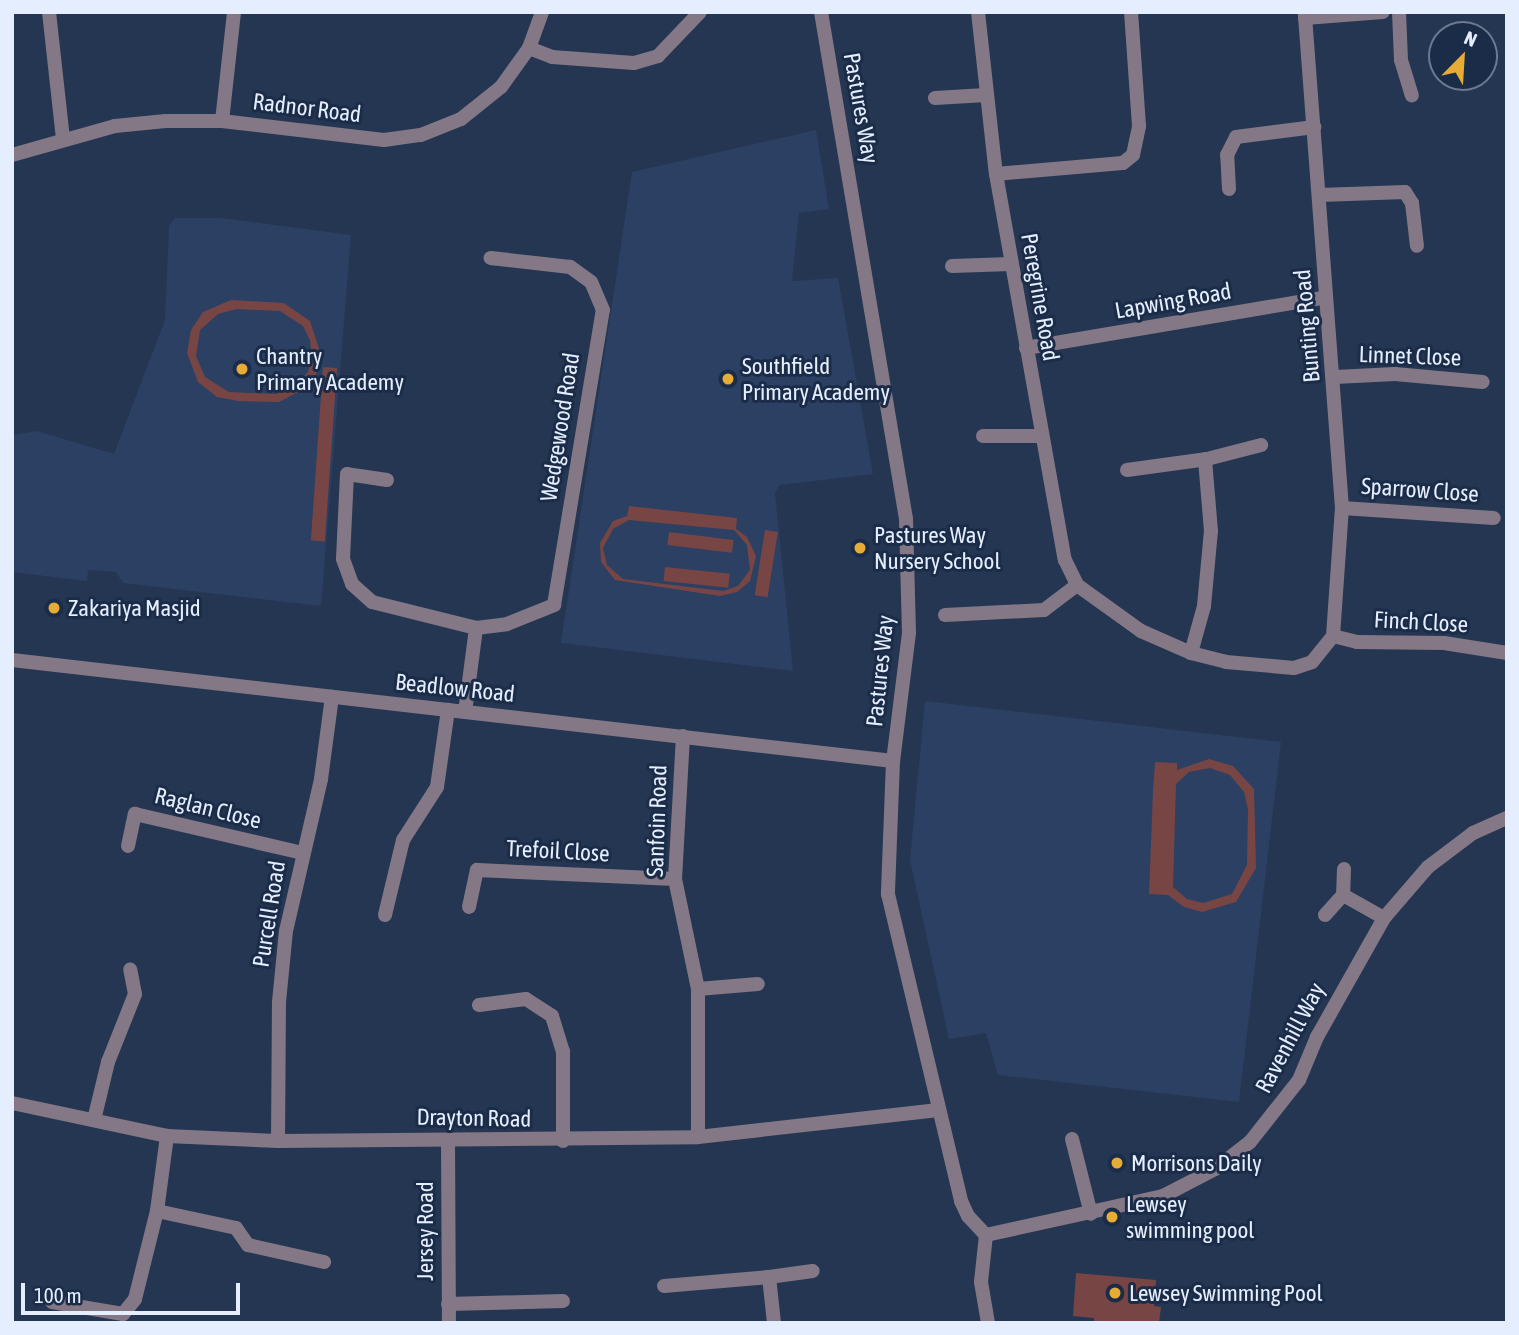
<!DOCTYPE html>
<html>
<head>
<meta charset="utf-8">
<style>
	body { margin:0 }
	#map { position:relative; width:1519px; height:1335px; overflow:hidden; background:#253653; font-family:"Asap Condensed",sans-serif }
	div>[style] { position:absolute }
	.built>* { inset:0; background:#2b4062 }
	.green>* { inset:0; background:#784545; transform-origin:0 0 }
	.minor>* { height:14px; margin:-7px; padding:0 7px; transform-origin:7px; border-radius:7px; background:#847886 }
	.dots>* { width:19px; height:19px; translate:-50% -50%; box-sizing:border-box; border:4px solid #1b2c48; border-radius:50% }
	span { translate:-50% -50%; white-space:nowrap; text-align:center; line-height:1.15; -webkit-text-stroke:6px #1b2c48; paint-order:stroke }
	.street-label { font-size:23px; color:#e5eefe }
	.poi-label { font-size:23px; color:#e5eefe }
	.left { translate:0 -50%; text-align:left }
	.frame { position:absolute; inset:0; border:14px solid #e5eefe; pointer-events:none }
	.north { position:absolute; left:1428px; top:21px; width:70px; height:70px; box-sizing:border-box; background:#1b2c48; border:2px solid #6c7a91; border-radius:50%; rotate:24deg; font-size:19px; font-weight:700; line-height:28px; text-align:center; color:#e5eefe }
	.north::after { content:''; display:block; margin:auto; width:24px; height:32px; background:#e7ac36; clip-path:polygon(50% 0,100% 100%,50% 72%,0 100%) }
	.scale { position:absolute; left:21px; top:1283px; width:219px; height:32px; box-sizing:border-box; border:4px solid #e5eefe; border-top:0; padding-left:9px; font-size:21px; line-height:24px; white-space:nowrap; color:#e5eefe; -webkit-text-stroke:5px #1b2c48; paint-order:stroke }
</style>
</head>
<body>
<div id="map">
	<div class="built">
		<div style="clip-path:polygon(816px 130px,829px 209px,799px 213px,792px 281px,838px 278px,873px 474px,780px 485px,775px 493px,793px 671px,561px 643px,632px 172px)"></div>
		<div style="clip-path:polygon(175px 218px,221px 218px,351px 235px,321px 606px,123px 583px,116px 572px,88px 570px,87px 581px,12px 572px,12px 435px,37px 431px,114px 454px,165px 320px,169px 226px)"></div>
		<div style="clip-path:polygon(925px 701px,1281px 742px,1239px 1102px,998px 1075px,986px 1033px,949px 1039px,910px 860px)"></div>
	</div>
	<div class="green">
		<div style="clip-path:polygon(evenodd,231px 300px,284px 303px,310px 321px,321px 355px,316px 375px,306px 388px,279px 402px,238px 401px,217px 397px,198px 382px,187px 353px,191px 330px,203px 312px,231px 300px,237px 309px,280px 311px,303px 326px,310px 340px,312px 359px,308px 372px,294px 387px,276px 394px,229px 392px,205px 377px,196px 356px,200px 330px,218px 314px,237px 309px)"></div>
		<div style="left:323px;top:367px;width:14px;height:174px;rotate:4deg"></div>
		<div style="clip-path:polygon(evenodd,629px 506px,737px 518px,736px 529px,747px 537px,756px 556px,750px 581px,737px 592px,720px 596px,615px 580px,601px 562px,600px 543px,613px 521px,627px 516px,629px 506px,629px 520px,734px 530px,747px 545px,750px 570px,738px 586px,723px 591px,623px 579px,607px 565px,603px 548px,613px 529px,629px 520px)"></div>
		<div style="left:765px;top:530px;width:13px;height:66px;rotate:9deg"></div>
		<div style="left:669px;top:532px;width:65px;height:13px;rotate:7deg"></div>
		<div style="left:665px;top:567px;width:65px;height:14px;rotate:6deg"></div>
		<div style="clip-path:polygon(evenodd,1209px 759px,1233px 766px,1254px 789px,1256px 868px,1236px 902px,1202px 912px,1184px 907px,1168px 895px,1149px 894px,1153px 791px,1155px 762px,1177px 763px,1177px 770px,1209px 759px,1210px 768px,1230px 775px,1244px 792px,1248px 809px,1247px 865px,1232px 894px,1203px 903px,1187px 899px,1173px 887px,1176px 784px,1189px 772px,1210px 768px)"></div>
		<div style="clip-path:polygon(1076px 1273px,1156px 1280px,1154px 1306px,1161px 1307px,1159px 1323px,1094px 1323px,1094px 1318px,1073px 1316px)"></div>
	</div>
	<div class="minor">
		<div style="left:49px;top:12px;width:127px;rotate:83.7deg"></div>
		<div style="left:821px;top:12px;width:514px;rotate:80.48deg"></div>
		<div style="left:906px;top:519px;width:114px;rotate:88.5deg"></div>
		<div style="left:909px;top:633px;width:129px;rotate:97.1deg"></div>
		<div style="left:893px;top:761px;width:133px;rotate:92.2deg"></div>
		<div style="left:888px;top:894px;width:316px;rotate:76.6deg"></div>
		<div style="left:961px;top:1201px;width:17px;rotate:65deg"></div>
		<div style="left:968px;top:1216px;width:26px;rotate:47deg"></div>
		<div style="left:978px;top:12px;width:163px;rotate:83.7deg"></div>
		<div style="left:996px;top:174px;width:392px;rotate:79.9deg"></div>
		<div style="left:1065px;top:560px;width:28px;rotate:64deg"></div>
		<div style="left:1077px;top:585px;width:79px;rotate:35.7deg"></div>
		<div style="left:1141px;top:631px;width:55px;rotate:23.7deg"></div>
		<div style="left:1191px;top:653px;width:36px;rotate:14deg"></div>
		<div style="left:1226px;top:662px;width:68px;rotate:5deg"></div>
		<div style="left:1294px;top:668px;width:19px;rotate:-18deg"></div>
		<div style="left:1312px;top:662px;width:33px;rotate:-51deg"></div>
		<div style="left:1333px;top:636px;width:128px;rotate:-86deg"></div>
		<div style="left:1342px;top:508px;width:497px;rotate:-94.3deg"></div>
		<div style="left:1399px;top:12px;width:48px;rotate:87.6deg"></div>
		<div style="left:1401px;top:60px;width:37px;rotate:73deg"></div>
		<div style="left:1305px;top:18px;width:78px;rotate:-4.4deg"></div>
		<div style="left:529px;top:48px;width:25px;rotate:21deg"></div>
		<div style="left:552px;top:57px;width:82px;rotate:4.2deg"></div>
		<div style="left:634px;top:63px;width:25px;rotate:-16deg"></div>
		<div style="left:658px;top:56px;width:61px;rotate:-46.3deg"></div>
		<div style="left:935px;top:98px;width:51px;rotate:-3.4deg"></div>
		<div style="left:222px;top:121px;width:110px;rotate:-83.7deg"></div>
		<div style="left:12px;top:155px;width:107px;rotate:-15.7deg"></div>
		<div style="left:115px;top:126px;width:51px;rotate:-5.6deg"></div>
		<div style="left:166px;top:121px;width:56px"></div>
		<div style="left:222px;top:121px;width:163px;rotate:6.7deg"></div>
		<div style="left:384px;top:140px;width:37px;rotate:-8deg"></div>
		<div style="left:421px;top:135px;width:43px;rotate:-21.8deg"></div>
		<div style="left:461px;top:119px;width:51px;rotate:-38.7deg"></div>
		<div style="left:501px;top:87px;width:48px;rotate:-54.3deg"></div>
		<div style="left:529px;top:48px;width:38px;rotate:-70deg"></div>
		<div style="left:996px;top:174px;width:127px;rotate:-5deg"></div>
		<div style="left:1123px;top:163px;width:13px;rotate:-39deg"></div>
		<div style="left:1133px;top:155px;width:30px;rotate:-78deg"></div>
		<div style="left:1139px;top:126px;width:114px;rotate:-94deg"></div>
		<div style="left:1229px;top:189px;width:34px;rotate:-93deg"></div>
		<div style="left:1227px;top:155px;width:20px;rotate:-63deg"></div>
		<div style="left:1236px;top:137px;width:79px;rotate:-7.3deg"></div>
		<div style="left:1320px;top:195px;width:85px;rotate:-2deg"></div>
		<div style="left:1405px;top:192px;width:13px;rotate:58deg"></div>
		<div style="left:1412px;top:203px;width:43px;rotate:83.4deg"></div>
		<div style="left:952px;top:266px;width:59px;rotate:-1.9deg"></div>
		<div style="left:1026px;top:348px;width:304px;rotate:-9.6deg"></div>
		<div style="left:1335px;top:377px;width:60px;rotate:-2.9deg"></div>
		<div style="left:1395px;top:374px;width:88px;rotate:5.2deg"></div>
		<div style="left:983px;top:436px;width:58px"></div>
		<div style="left:1127px;top:470px;width:81px;rotate:-7.8deg"></div>
		<div style="left:1207px;top:459px;width:56px;rotate:-14.5deg"></div>
		<div style="left:387px;top:480px;width:40px;rotate:-171.5deg"></div>
		<div style="left:347px;top:474px;width:85px;rotate:92.7deg"></div>
		<div style="left:343px;top:559px;width:27px;rotate:70deg"></div>
		<div style="left:352px;top:584px;width:27px;rotate:42deg"></div>
		<div style="left:372px;top:602px;width:107px;rotate:14deg"></div>
		<div style="left:1342px;top:508px;width:152px;rotate:3.8deg"></div>
		<div style="left:945px;top:615px;width:99px;rotate:-2.9deg"></div>
		<div style="left:1044px;top:610px;width:41px;rotate:-37.1deg"></div>
		<div style="left:1333px;top:636px;width:25px;rotate:14deg"></div>
		<div style="left:1357px;top:642px;width:87px;rotate:0.7deg"></div>
		<div style="left:1444px;top:643px;width:64px;rotate:9deg"></div>
		<div style="left:1191px;top:653px;width:49px;rotate:-74.5deg"></div>
		<div style="left:1204px;top:606px;width:75px;rotate:-84.7deg"></div>
		<div style="left:1211px;top:531px;width:72px;rotate:-94.8deg"></div>
		<div style="left:12px;top:660px;width:887px;rotate:6.54deg"></div>
		<div style="left:465px;top:712px;width:85px;rotate:-82.5deg"></div>
		<div style="left:476px;top:628px;width:31px;rotate:-7deg"></div>
		<div style="left:507px;top:624px;width:51px;rotate:-22deg"></div>
		<div style="left:554px;top:605px;width:299px;rotate:-80.6deg"></div>
		<div style="left:603px;top:310px;width:30px;rotate:-113deg"></div>
		<div style="left:591px;top:282px;width:26px;rotate:-144deg"></div>
		<div style="left:570px;top:267px;width:80px;rotate:-173.5deg"></div>
		<div style="left:683px;top:736px;width:143px;rotate:93.2deg"></div>
		<div style="left:675px;top:879px;width:112px;rotate:78.2deg"></div>
		<div style="left:698px;top:989px;width:148px;rotate:90deg"></div>
		<div style="left:128px;top:846px;width:33px;rotate:-78deg"></div>
		<div style="left:135px;top:814px;width:171px;rotate:13.1deg"></div>
		<div style="left:1344px;top:869px;width:26px;rotate:92deg"></div>
		<div style="left:1343px;top:895px;width:47px;rotate:29.3deg"></div>
		<div style="left:469px;top:907px;width:38px;rotate:-78deg"></div>
		<div style="left:477px;top:870px;width:198px;rotate:2.6deg"></div>
		<div style="left:385px;top:915px;width:77px;rotate:-76.5deg"></div>
		<div style="left:403px;top:840px;width:63px;rotate:-57.3deg"></div>
		<div style="left:437px;top:787px;width:78px;rotate:-81.9deg"></div>
		<div style="left:1325px;top:915px;width:27px;rotate:-48deg"></div>
		<div style="left:698px;top:989px;width:60px;rotate:-4.8deg"></div>
		<div style="left:479px;top:1005px;width:47px;rotate:-7.3deg"></div>
		<div style="left:526px;top:999px;width:31px;rotate:33deg"></div>
		<div style="left:552px;top:1016px;width:37px;rotate:73deg"></div>
		<div style="left:563px;top:1051px;width:90px;rotate:90deg"></div>
		<div style="left:12px;top:1103px;width:158px;rotate:12deg"></div>
		<div style="left:167px;top:1136px;width:111px;rotate:2.6deg"></div>
		<div style="left:278px;top:1141px;width:420px;rotate:-0.5deg"></div>
		<div style="left:698px;top:1137px;width:242px;rotate:-6.4deg"></div>
		<div style="left:94px;top:1120px;width:60px;rotate:-76.4deg"></div>
		<div style="left:108px;top:1062px;width:73px;rotate:-68.3deg"></div>
		<div style="left:135px;top:994px;width:25px;rotate:-101deg"></div>
		<div style="left:1072px;top:1139px;width:77px;rotate:75.8deg"></div>
		<div style="left:448px;top:1140px;width:183px;rotate:89.7deg"></div>
		<div style="left:278px;top:1141px;width:139px;rotate:-89.6deg"></div>
		<div style="left:279px;top:1002px;width:71px;rotate:-84.4deg"></div>
		<div style="left:286px;top:931px;width:156px;rotate:-77deg"></div>
		<div style="left:321px;top:779px;width:83px;rotate:-82.4deg"></div>
		<div style="left:157px;top:1211px;width:81px;rotate:12.1deg"></div>
		<div style="left:236px;top:1228px;width:21px;rotate:55deg"></div>
		<div style="left:248px;top:1245px;width:78px;rotate:12.6deg"></div>
		<div style="left:986px;top:1235px;width:181px;rotate:-12.4deg"></div>
		<div style="left:1163px;top:1196px;width:59px;rotate:-27.4deg"></div>
		<div style="left:1215px;top:1169px;width:44px;rotate:-37.6deg"></div>
		<div style="left:1250px;top:1142px;width:79px;rotate:-51.7deg"></div>
		<div style="left:1299px;top:1080px;width:47px;rotate:-67.3deg"></div>
		<div style="left:1317px;top:1037px;width:137px;rotate:-60.6deg"></div>
		<div style="left:1384px;top:918px;width:67px;rotate:-49.2deg"></div>
		<div style="left:1428px;top:867px;width:56px;rotate:-37.1deg"></div>
		<div style="left:1473px;top:833px;width:37px;rotate:-24deg"></div>
		<div style="left:986px;top:1235px;width:47px;rotate:96.1deg"></div>
		<div style="left:981px;top:1282px;width:42px;rotate:80.3deg"></div>
		<div style="left:664px;top:1286px;width:105px;rotate:-4.9deg"></div>
		<div style="left:52px;top:1302px;width:72px;rotate:9.6deg"></div>
		<div style="left:123px;top:1314px;width:19px;rotate:-51deg"></div>
		<div style="left:135px;top:1299px;width:91px;rotate:-76deg"></div>
		<div style="left:157px;top:1211px;width:76px;rotate:-82.4deg"></div>
		<div style="left:448px;top:1304px;width:115px;rotate:-1.5deg"></div>
		<div style="left:774px;top:1323px;width:46px;rotate:-96.2deg"></div>
		<div style="left:769px;top:1277px;width:44px;rotate:-7.8deg"></div>
	</div>
	<div class="dots">
		<div style="left:242px;top:369px;background:#e7ac36"></div>
		<div style="left:728px;top:379px;background:#e7ac36"></div>
		<div style="left:860px;top:548px;background:#e7ac36"></div>
		<div style="left:54px;top:608px;background:#e7ac36"></div>
		<div style="left:1117px;top:1163px;background:#e7ac36"></div>
		<div style="left:1112px;top:1217px;background:#e7ac36"></div>
		<div style="left:1115px;top:1293px;background:#e7ac36"></div>
	</div>
	<div class="street-label">
		<span style="left:307px;top:108px;rotate:7deg">Radnor Road</span>
		<span style="left:861px;top:108px;rotate:80deg">Pastures Way</span>
		<span style="left:1040px;top:297px;rotate:80deg">Peregrine Road</span>
		<span style="left:1173px;top:301px;rotate:-10deg">Lapwing Road</span>
		<span style="left:1307px;top:326px;rotate:-95deg">Bunting Road</span>
		<span style="left:1410px;top:356px;rotate:2deg">Linnet Close</span>
		<span style="left:560px;top:427px;rotate:-81deg">Wedgewood Road</span>
		<span style="left:1420px;top:490px;rotate:4deg">Sparrow Close</span>
		<span style="left:1421px;top:622px;rotate:3deg">Finch Close</span>
		<span style="left:880px;top:671px;rotate:-84deg">Pastures Way</span>
		<span style="left:455px;top:688px;rotate:6deg">Beadlow Road</span>
		<span style="left:208px;top:808px;rotate:14deg">Raglan Close</span>
		<span style="left:657px;top:821px;rotate:-88deg">Sanfoin Road</span>
		<span style="left:558px;top:851px;rotate:3deg">Trefoil Close</span>
		<span style="left:269px;top:914px;rotate:-81deg">Purcell Road</span>
		<span style="left:1290px;top:1038px;rotate:-62deg">Ravenhill Way</span>
		<span style="left:474px;top:1118px;rotate:1deg">Drayton Road</span>
		<span style="left:425px;top:1231px;rotate:-90deg">Jersey Road</span>
	</div>
	<div class="poi-label">
		<span class="left" style="left:256px;top:369px">Chantry<br>Primary Academy</span>
		<span class="left" style="left:742px;top:379px">Southfield<br>Primary Academy</span>
		<span class="left" style="left:874px;top:548px">Pastures Way<br>Nursery School</span>
		<span class="left" style="left:68px;top:608px">Zakariya Masjid</span>
		<span class="left" style="left:1131px;top:1163px">Morrisons Daily</span>
		<span class="left" style="left:1126px;top:1217px">Lewsey<br>swimming pool</span>
		<span class="left" style="left:1129px;top:1293px">Lewsey Swimming Pool</span>
	</div>
	<div class="frame"></div>
	<div class="north">N</div>
	<div class="scale">100 m</div>
</div>
</body>
</html>
